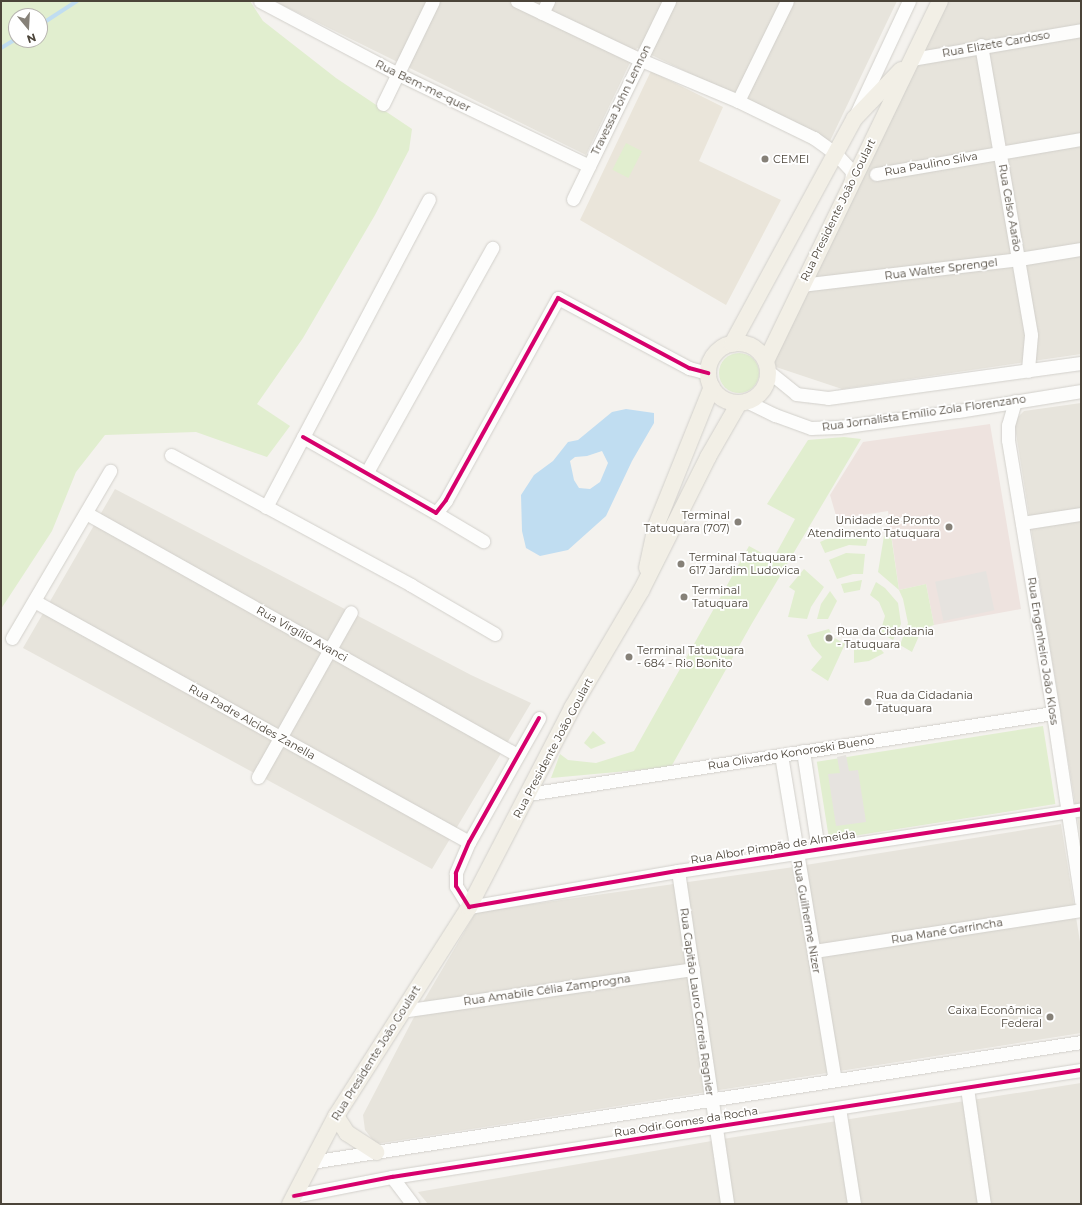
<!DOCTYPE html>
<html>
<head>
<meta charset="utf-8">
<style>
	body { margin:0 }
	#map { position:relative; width:1082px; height:1205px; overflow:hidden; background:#f4f2ee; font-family:Montserrat,sans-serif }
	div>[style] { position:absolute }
	.residential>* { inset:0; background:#e7e4dc }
	.education>* { inset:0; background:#eae5da }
	.medical>* { inset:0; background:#eee3df }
	.green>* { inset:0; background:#e1eecf; transform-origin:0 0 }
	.round { border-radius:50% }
	.parking>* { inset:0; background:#e6e3df; transform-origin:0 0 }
	.water>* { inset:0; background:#c0ddf1 }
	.stream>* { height:4px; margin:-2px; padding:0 2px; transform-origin:2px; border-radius:2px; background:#c0ddf1 }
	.roads { filter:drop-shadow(0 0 1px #d2d0cb) drop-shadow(0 0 1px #d2d0cb) }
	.minor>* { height:13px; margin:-6.5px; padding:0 6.5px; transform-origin:6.5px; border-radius:6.5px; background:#fdfdfc }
	.major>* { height:16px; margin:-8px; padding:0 8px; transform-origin:8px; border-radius:8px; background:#f2efe6 }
	.major>.ring { margin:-8px; padding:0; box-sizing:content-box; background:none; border:16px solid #f2efe6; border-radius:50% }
	.cycleway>* { height:4px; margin:-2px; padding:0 2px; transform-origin:2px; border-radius:2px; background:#d6006c }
	.dots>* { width:11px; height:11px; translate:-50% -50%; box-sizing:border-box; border:2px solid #fff; border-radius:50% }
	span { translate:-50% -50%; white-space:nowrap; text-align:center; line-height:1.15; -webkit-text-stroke:3.5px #fff; paint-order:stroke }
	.street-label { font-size:11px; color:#4b4439 }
	.poi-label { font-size:11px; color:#4b4439 }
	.left { translate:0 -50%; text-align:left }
	.right { translate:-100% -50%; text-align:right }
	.frame { position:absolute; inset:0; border:2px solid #4b4439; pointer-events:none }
	.north { position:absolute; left:8px; top:8px; width:40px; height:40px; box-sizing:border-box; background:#fff; border:1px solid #b7b4b0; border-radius:50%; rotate:162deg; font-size:11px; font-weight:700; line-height:16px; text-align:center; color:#4b4439 }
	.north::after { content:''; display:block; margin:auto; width:14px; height:18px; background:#868178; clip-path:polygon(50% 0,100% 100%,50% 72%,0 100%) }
</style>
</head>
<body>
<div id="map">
	<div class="residential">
		<div style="clip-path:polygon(274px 1px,897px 1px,830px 141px,637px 48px,586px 155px)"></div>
		<div style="clip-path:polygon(946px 1px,1081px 1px,1081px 354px,842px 389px,770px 365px)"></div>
		<div style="clip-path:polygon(1081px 403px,1081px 841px,1014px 421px,1024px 411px)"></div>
		<div style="clip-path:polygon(115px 489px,471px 675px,531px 703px,432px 869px,23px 648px)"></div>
		<div style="clip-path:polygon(1061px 824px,1081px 948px,1081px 1033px,376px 1144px,365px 1130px,363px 1115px,413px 1019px,476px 912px,787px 868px)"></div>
		<div style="clip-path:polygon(1081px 1083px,1081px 1204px,428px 1204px,418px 1192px,729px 1138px)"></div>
	</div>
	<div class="education">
		<div style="clip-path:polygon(651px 71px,723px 107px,699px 161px,781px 200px,726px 305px,580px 220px)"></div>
	</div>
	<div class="medical">
		<div style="clip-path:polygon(990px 424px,1021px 609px,934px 625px,926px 584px,899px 590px,888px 511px,837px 519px,830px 495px,863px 442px)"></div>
	</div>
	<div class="green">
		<div style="clip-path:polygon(evenodd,1px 1px,250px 1px,263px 21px,336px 78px,412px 129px,409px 150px,375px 215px,303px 338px,257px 404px,290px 426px,267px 457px,196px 432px,105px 435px,76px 472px,52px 531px,1px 609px,1px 1px,16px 16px,40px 16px,40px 40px,16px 40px,16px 16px)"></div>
		<div style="left:626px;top:143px;width:18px;height:30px;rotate:27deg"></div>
		<div class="round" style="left:719px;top:353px;width:40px;height:40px"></div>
		<div style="clip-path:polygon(844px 437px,861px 439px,751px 625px,671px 767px,551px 778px,560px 754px,568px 760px,596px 763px,634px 751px,749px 546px,773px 559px,795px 519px,767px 504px,808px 440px)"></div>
		<div style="clip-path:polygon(852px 532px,869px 534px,866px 546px,849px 545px,825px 553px,820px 542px,841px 533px)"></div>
		<div style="clip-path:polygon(891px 535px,899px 590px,926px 584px,934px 625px,922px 629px,912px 652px,900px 645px,908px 623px,903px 599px,899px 590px,878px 572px,884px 536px)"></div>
		<div style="clip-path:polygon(846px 553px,865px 554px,863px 574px,853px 574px,837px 579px,829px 560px)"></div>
		<div style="clip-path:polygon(804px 569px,824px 587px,811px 607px,807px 619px,788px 617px,795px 591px,789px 587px)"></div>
		<div style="clip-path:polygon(862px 580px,860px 590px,844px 593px,841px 584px)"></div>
		<div style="clip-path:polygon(876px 582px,885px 588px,898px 603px,901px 624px,893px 640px,880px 633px,885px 616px,879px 602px,870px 595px)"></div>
		<div style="clip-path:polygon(830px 591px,837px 601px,828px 619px,817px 619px,821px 604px)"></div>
		<div style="clip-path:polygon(829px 629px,833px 637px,845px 644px,828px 681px,811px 670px,822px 657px,812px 646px,807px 635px)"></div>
		<div style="clip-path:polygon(874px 642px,884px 653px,869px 661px,854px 663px,854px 648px)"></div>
		<div style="left:1043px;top:726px;width:79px;height:229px;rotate:81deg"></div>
		<div style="clip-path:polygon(593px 731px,606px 743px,591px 749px,584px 743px)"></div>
	</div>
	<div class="parking">
		<div style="left:986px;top:571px;width:40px;height:52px;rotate:78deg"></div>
		<div style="clip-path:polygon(846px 755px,849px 771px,858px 770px,866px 822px,836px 826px,828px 774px,840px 773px,837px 757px)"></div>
	</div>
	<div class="water">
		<div style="clip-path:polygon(evenodd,626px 409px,654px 413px,654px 423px,632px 461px,606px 516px,568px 550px,540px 556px,526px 548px,522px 531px,521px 495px,534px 475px,553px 461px,568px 442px,578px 440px,612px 412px,626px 409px,602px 451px,608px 463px,600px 482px,590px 489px,579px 488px,574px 480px,570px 461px,575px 457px,587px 456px,602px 451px)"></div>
	</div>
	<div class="stream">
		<div style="left:40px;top:25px;width:44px;rotate:-33deg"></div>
		<div style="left:1px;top:48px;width:17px;rotate:-31deg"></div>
	</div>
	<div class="roads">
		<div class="minor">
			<div style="left:260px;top:1px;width:156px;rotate:27.9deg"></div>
			<div style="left:398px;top:74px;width:212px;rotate:25.7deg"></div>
			<div style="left:517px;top:1px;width:137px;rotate:25.4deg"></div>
			<div style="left:641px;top:60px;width:105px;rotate:22.9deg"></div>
			<div style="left:738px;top:101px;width:85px;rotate:26deg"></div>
			<div style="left:814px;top:138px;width:26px;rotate:36deg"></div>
			<div style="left:835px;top:153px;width:25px;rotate:47deg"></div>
			<div style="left:852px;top:171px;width:15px;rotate:94deg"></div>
			<div style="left:542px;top:13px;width:13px;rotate:-63deg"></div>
			<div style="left:981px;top:45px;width:294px;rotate:80.2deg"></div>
			<div style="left:1031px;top:335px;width:36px;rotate:95deg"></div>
			<div style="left:912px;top:59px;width:171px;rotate:-9.7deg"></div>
			<div style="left:738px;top:101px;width:111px;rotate:-63.9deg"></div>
			<div style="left:383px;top:104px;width:114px;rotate:-64.1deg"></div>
			<div style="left:856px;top:114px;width:125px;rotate:-64.9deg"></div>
			<div style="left:876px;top:174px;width:208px;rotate:-9.7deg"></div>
			<div style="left:573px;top:199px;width:220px;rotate:-64.1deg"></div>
			<div style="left:801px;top:285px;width:220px;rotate:-6.8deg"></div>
			<div style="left:1019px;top:259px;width:63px;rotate:-9.2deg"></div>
			<div style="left:768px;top:371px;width:36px;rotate:39deg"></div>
			<div style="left:796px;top:394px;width:32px;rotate:7deg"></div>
			<div style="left:828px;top:398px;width:255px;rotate:-7.9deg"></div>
			<div style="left:1015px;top:401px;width:25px;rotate:106deg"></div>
			<div style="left:1008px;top:425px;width:15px;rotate:90deg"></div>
			<div style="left:1008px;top:440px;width:277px;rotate:80.6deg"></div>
			<div style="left:1053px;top:713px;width:190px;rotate:81.5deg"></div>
			<div style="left:748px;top:402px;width:30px;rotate:26deg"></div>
			<div style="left:775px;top:415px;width:38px;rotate:20deg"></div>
			<div style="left:811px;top:428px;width:28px;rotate:-2deg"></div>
			<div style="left:839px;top:427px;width:120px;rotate:-7.7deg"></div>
			<div style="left:958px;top:411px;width:125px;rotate:-9.2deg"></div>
			<div style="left:303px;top:437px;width:153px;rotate:29.7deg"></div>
			<div style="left:436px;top:513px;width:16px;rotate:-52deg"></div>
			<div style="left:446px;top:500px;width:231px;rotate:-61deg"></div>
			<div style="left:558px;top:298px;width:149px;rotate:28.1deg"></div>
			<div style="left:689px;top:368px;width:20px;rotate:15deg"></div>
			<div style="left:171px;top:455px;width:273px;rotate:28.4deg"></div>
			<div style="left:411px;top:585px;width:97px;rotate:30.3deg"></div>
			<div style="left:367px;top:472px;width:257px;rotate:-60.8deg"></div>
			<div style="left:266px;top:507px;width:348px;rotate:-62.1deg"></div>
			<div style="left:86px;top:513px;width:495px;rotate:29.3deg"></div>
			<div style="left:436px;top:513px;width:55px;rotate:30.8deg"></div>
			<div style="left:1022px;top:523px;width:60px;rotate:-8.7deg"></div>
			<div style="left:36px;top:602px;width:495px;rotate:29deg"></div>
			<div style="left:12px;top:638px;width:194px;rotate:-59.6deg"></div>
			<div style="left:539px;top:718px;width:142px;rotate:119.4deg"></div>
			<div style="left:469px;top:842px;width:34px;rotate:113deg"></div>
			<div style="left:456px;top:873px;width:13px;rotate:90deg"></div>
			<div style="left:456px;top:886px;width:25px;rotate:58deg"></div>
			<div style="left:469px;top:907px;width:212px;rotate:-9.8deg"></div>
			<div style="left:678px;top:871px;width:408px;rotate:-8.7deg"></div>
			<div style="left:803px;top:751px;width:99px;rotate:81.3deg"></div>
			<div style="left:781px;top:755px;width:329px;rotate:80.6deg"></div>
			<div style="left:258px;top:777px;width:189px;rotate:-60.6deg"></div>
			<div style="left:528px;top:794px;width:531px;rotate:-8.77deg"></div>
			<div style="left:678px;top:871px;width:337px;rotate:81.6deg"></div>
			<div style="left:814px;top:951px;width:270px;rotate:-8.7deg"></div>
			<div style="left:402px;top:1011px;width:294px;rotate:-8.2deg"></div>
			<div style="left:967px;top:1088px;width:117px;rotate:81.7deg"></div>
			<div style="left:839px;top:1108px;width:97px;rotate:81.1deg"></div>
			<div style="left:311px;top:1162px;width:779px;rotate:-8.86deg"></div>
			<div style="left:392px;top:1177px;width:34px;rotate:53deg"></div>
			<div style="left:294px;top:1196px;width:100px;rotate:-11deg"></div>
			<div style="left:392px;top:1177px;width:697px;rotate:-8.83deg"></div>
		</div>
		<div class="major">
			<div class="ring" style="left:708px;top:343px;width:44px;height:44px"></div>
			<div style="left:732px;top:344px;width:256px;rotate:-61.5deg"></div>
			<div style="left:854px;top:119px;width:68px;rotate:-46.2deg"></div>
			<div style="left:766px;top:361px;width:400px;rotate:-64.2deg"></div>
			<div style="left:647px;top:568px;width:43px;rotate:-77.9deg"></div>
			<div style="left:656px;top:526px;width:150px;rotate:-68.1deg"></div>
			<div style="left:336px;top:1116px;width:20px;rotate:57deg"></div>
			<div style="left:347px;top:1133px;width:35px;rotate:33deg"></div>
			<div style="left:290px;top:1204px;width:99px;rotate:-62.4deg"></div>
			<div style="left:336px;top:1116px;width:248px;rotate:-57.5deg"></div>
			<div style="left:469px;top:907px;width:224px;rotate:-62.6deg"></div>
			<div style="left:572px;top:708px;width:136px;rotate:-59.5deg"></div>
			<div style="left:641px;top:591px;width:150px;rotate:-63.4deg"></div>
			<div style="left:708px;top:457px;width:62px;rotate:-60.1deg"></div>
		</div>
	</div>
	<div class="cycleway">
		<div style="left:303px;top:437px;width:153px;rotate:29.7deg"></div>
		<div style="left:436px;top:513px;width:16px;rotate:-52deg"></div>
		<div style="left:446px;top:500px;width:231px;rotate:-61deg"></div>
		<div style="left:558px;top:298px;width:149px;rotate:28.1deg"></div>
		<div style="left:689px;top:368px;width:20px;rotate:15deg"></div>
		<div style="left:539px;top:718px;width:142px;rotate:119.4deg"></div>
		<div style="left:469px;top:842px;width:34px;rotate:113deg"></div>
		<div style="left:456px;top:873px;width:13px;rotate:90deg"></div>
		<div style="left:456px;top:886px;width:25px;rotate:58deg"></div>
		<div style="left:469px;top:907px;width:212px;rotate:-9.8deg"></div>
		<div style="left:678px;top:871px;width:408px;rotate:-8.7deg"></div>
		<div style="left:294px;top:1196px;width:100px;rotate:-11deg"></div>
		<div style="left:392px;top:1177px;width:697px;rotate:-8.83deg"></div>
	</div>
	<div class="dots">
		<div style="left:765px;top:159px;background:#868178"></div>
		<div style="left:738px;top:522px;background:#868178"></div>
		<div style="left:949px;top:527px;background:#868178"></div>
		<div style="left:681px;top:564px;background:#868178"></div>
		<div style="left:684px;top:597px;background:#868178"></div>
		<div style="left:829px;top:638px;background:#868178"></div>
		<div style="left:629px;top:657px;background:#868178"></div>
		<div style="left:868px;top:702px;background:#868178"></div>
		<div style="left:1050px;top:1017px;background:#868178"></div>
	</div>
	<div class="street-label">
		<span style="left:996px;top:44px;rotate:-10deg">Rua Elizete Cardoso</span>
		<span style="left:423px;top:86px;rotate:26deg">Rua Bem-me-quer</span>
		<span style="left:621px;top:100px;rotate:-64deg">Travessa John Lennon</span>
		<span style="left:931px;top:164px;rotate:-10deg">Rua Paulino Silva</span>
		<span style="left:1010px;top:208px;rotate:80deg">Rua Celso Aarão</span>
		<span style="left:838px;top:210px;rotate:-64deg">Rua Presidente João Goulart</span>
		<span style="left:941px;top:269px;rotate:-7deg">Rua Walter Sprengel</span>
		<span style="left:924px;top:413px;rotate:-8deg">Rua Jornalista Emílio Zola Florenzano</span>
		<span style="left:302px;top:634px;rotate:29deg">Rua Virgílio Avanci</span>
		<span style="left:1043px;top:651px;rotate:81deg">Rua Engenheiro João Kloss</span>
		<span style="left:252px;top:722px;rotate:29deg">Rua Padre Alcides Zanella</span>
		<span style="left:553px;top:748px;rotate:-62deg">Rua Presidente João Goulart</span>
		<span style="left:791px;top:753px;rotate:-9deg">Rua Olivardo Konoroski Bueno</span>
		<span style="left:773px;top:847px;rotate:-9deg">Rua Albor Pimpão de Almeida</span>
		<span style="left:807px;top:917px;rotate:80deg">Rua Guilherme Nizer</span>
		<span style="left:947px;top:931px;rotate:-9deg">Rua Mané Garrincha</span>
		<span style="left:547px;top:990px;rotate:-8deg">Rua Amabile Célia Zamprogna</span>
		<span style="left:697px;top:1002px;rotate:82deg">Rua Capitão Lauro Correia Regnier</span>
		<span style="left:376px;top:1053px;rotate:-58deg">Rua Presidente João Goulart</span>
		<span style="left:686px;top:1122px;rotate:-9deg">Rua Odir Gomes da Rocha</span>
	</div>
	<div class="poi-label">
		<span class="left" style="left:773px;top:159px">CEMEI</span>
		<span class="right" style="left:730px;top:522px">Terminal<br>Tatuquara (707)</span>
		<span class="right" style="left:940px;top:527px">Unidade de Pronto<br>Atendimento Tatuquara</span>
		<span class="left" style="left:689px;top:564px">Terminal Tatuquara -<br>617 Jardim Ludovica</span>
		<span class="left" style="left:692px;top:597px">Terminal<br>Tatuquara</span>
		<span class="left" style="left:837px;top:638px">Rua da Cidadania<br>- Tatuquara</span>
		<span class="left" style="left:637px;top:657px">Terminal Tatuquara<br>- 684 - Rio Bonito</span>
		<span class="left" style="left:876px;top:702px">Rua da Cidadania<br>Tatuquara</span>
		<span class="right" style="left:1042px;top:1017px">Caixa Econômica<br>Federal</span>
	</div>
	<div class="frame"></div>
	<div class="north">N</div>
</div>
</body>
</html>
